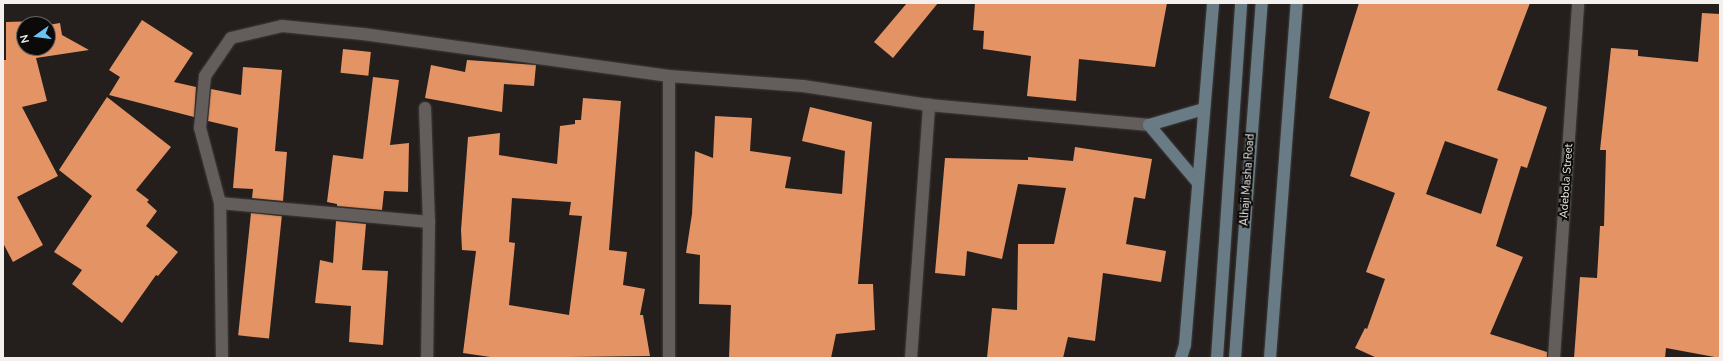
<!DOCTYPE html>
<html>
<head>
<meta charset="utf-8">
<style>
	body { margin:0 }
	#map { position:relative; width:1723px; height:361px; overflow:hidden; background:#241f1d; font-family:"Nunito Sans",sans-serif }
	div>[style] { position:absolute }
	.building>* { inset:0; background:#e49364; transform-origin:0 0 }
	.roads { filter:drop-shadow(0 0 1px #3f3c3a) drop-shadow(0 0 1px #3f3c3a) }
	.street>* { height:12px; margin:-6px; padding:0 6px; transform-origin:6px; border-radius:6px; background:#635e5c }
	.secondary>* { height:12px; margin:-6px; padding:0 6px; transform-origin:6px; border-radius:6px; background:#697b85 }
	span { translate:-50% -50%; white-space:nowrap; text-align:center; line-height:1.15; -webkit-text-stroke:4px #0b0a09; paint-order:stroke }
	.street-label { font-size:11px; color:#f2efed }
	.frame { position:absolute; inset:0; border:4px solid #f2efed; pointer-events:none }
	.north { position:absolute; left:16px; top:16px; width:40px; height:40px; box-sizing:border-box; background:#0b0a09; border:1px solid #676664; border-radius:50%; rotate:256deg; font-size:11px; font-weight:700; line-height:16px; text-align:center; color:#f2efed }
	.north::after { content:''; display:block; margin:auto; width:14px; height:18px; background:#6bc3f2; clip-path:polygon(50% 0,100% 100%,50% 72%,0 100%) }
</style>
</head>
<body>
<div id="map">
	<div class="building">
		<div style="clip-path:polygon(907px 3px,938px 3px,893px 58px,874px 42px)"></div>
		<div style="clip-path:polygon(975px 3px,1167px 3px,1155px 67px,1079px 59px,1076px 101px,1027px 96px,1031px 56px,983px 49px,984px 31px,973px 30px)"></div>
		<div style="clip-path:polygon(evenodd,1359px 3px,1530px 3px,1497px 90px,1547px 107px,1527px 168px,1521px 166px,1496px 246px,1523px 257px,1490px 334px,1547px 352px,1547px 358px,1377px 358px,1355px 348px,1365px 328px,1367px 329px,1385px 279px,1366px 272px,1395px 193px,1350px 176px,1370px 112px,1329px 98px,1359px 3px,1445px 141px,1498px 159px,1481px 214px,1426px 194px,1445px 141px)"></div>
		<div style="clip-path:polygon(1702px 13px,1720px 14px,1720px 358px,1666px 348px,1665px 358px,1574px 358px,1580px 277px,1597px 278px,1600px 226px,1604px 226px,1606px 150px,1600px 150px,1611px 48px,1638px 50px,1638px 56px,1698px 62px)"></div>
		<div style="clip-path:polygon(142px 20px,193px 53px,174px 82px,196px 87px,194px 117px,109px 95px,120px 77px,109px 70px)"></div>
		<div style="clip-path:polygon(38px 21px,38px 24px,24px 24px,24px 48px,48px 48px,48px 25px,60px 23px,62px 35px,89px 50px,36px 58px,47px 101px,22px 107px,58px 176px,17px 197px,43px 245px,13px 262px,3px 243px,3px 60px,6px 60px,6px 22px)"></div>
		<div style="left:343px;top:49px;width:28px;height:24px;rotate:6deg"></div>
		<div style="clip-path:polygon(467px 60px,536px 65px,534px 86px,504px 84px,502px 112px,425px 98px,431px 65px,465px 72px)"></div>
		<div style="clip-path:polygon(243px 67px,282px 70px,275px 151px,287px 152px,283px 201px,252px 198px,253px 189px,233px 188px,238px 128px,208px 121px,211px 89px,241px 95px)"></div>
		<div style="clip-path:polygon(373px 77px,399px 80px,390px 145px,409px 143px,408px 192px,384px 191px,382px 210px,337px 206px,337px 204px,327px 202px,333px 155px,363px 159px)"></div>
		<div style="clip-path:polygon(107px 97px,171px 147px,136px 190px,149px 200px,147px 202px,157px 211px,146px 226px,178px 252px,158px 276px,156px 275px,122px 323px,72px 284px,82px 270px,54px 252px,92px 196px,59px 170px)"></div>
		<div style="clip-path:polygon(evenodd,583px 98px,621px 101px,609px 250px,627px 252px,623px 285px,645px 289px,640px 315px,643px 315px,650px 356px,497px 358px,463px 353px,476px 251px,462px 250px,461px 230px,468px 137px,500px 133px,499px 155px,557px 164px,560px 126px,575px 124px,575px 120px,581px 120px,583px 98px,512px 198px,571px 202px,569px 215px,582px 216px,569px 315px,509px 305px,515px 243px,509px 242px,512px 198px)"></div>
		<div style="clip-path:polygon(810px 107px,872px 122px,858px 284px,873px 284px,875px 330px,836px 334px,831px 358px,729px 358px,731px 305px,699px 304px,700px 255px,686px 253px,692px 214px,695px 151px,713px 158px,715px 116px,752px 118px,750px 151px,791px 157px,785px 188px,842px 194px,845px 151px,802px 141px)"></div>
		<div style="clip-path:polygon(1075px 147px,1152px 159px,1145px 199px,1134px 197px,1126px 244px,1166px 251px,1161px 282px,1103px 273px,1095px 341px,1068px 337px,1063px 358px,987px 358px,992px 308px,1017px 310px,1018px 244px,1054px 244px,1066px 188px,1018px 184px,1002px 259px,967px 251px,965px 276px,935px 273px,945px 158px,1028px 160px,1028px 157px,1073px 161px)"></div>
		<div style="left:251px;top:213px;width:31px;height:123px;rotate:6deg"></div>
		<div style="clip-path:polygon(336px 221px,366px 224px,362px 270px,388px 271px,383px 345px,349px 342px,351px 306px,315px 303px,320px 260px,333px 263px)"></div>
	</div>
	<div class="roads">
		<div class="street">
			<div style="left:669px;top:76px;width:282px;rotate:90deg"></div>
			<div style="left:425px;top:108px;width:114px;rotate:88deg"></div>
			<div style="left:429px;top:222px;width:136px;rotate:90.8deg"></div>
			<div style="left:220px;top:203px;width:210px;rotate:5.2deg"></div>
			<div style="left:222px;top:358px;width:155px;rotate:-90.7deg"></div>
			<div style="left:220px;top:203px;width:78px;rotate:-104.9deg"></div>
			<div style="left:200px;top:128px;width:52px;rotate:-84.5deg"></div>
			<div style="left:205px;top:76px;width:46px;rotate:-55.6deg"></div>
			<div style="left:231px;top:38px;width:52px;rotate:-13.2deg"></div>
			<div style="left:282px;top:26px;width:81px;rotate:5.6deg"></div>
			<div style="left:363px;top:34px;width:309px;rotate:7.8deg"></div>
			<div style="left:669px;top:76px;width:134px;rotate:4.3deg"></div>
			<div style="left:803px;top:86px;width:127px;rotate:8.6deg"></div>
			<div style="left:929px;top:105px;width:221px;rotate:5.2deg"></div>
			<div style="left:911px;top:358px;width:254px;rotate:-85.9deg"></div>
			<div style="left:1554px;top:358px;width:356px;rotate:-86.1deg"></div>
		</div>
		<div class="secondary">
			<div style="left:1198px;top:183px;width:76px;rotate:-130.2deg"></div>
			<div style="left:1149px;top:125px;width:57px;rotate:-16.2deg"></div>
			<div style="left:1181px;top:358px;width:14px;rotate:-73deg"></div>
			<div style="left:1185px;top:345px;width:343px;rotate:-85.3deg"></div>
			<div style="left:1217px;top:358px;width:356px;rotate:-86.1deg"></div>
			<div style="left:1235px;top:358px;width:356px;rotate:-85.7deg"></div>
			<div style="left:1270px;top:358px;width:356px;rotate:-85.7deg"></div>
		</div>
	</div>
	<div class="street-label">
		<span style="left:1248px;top:180px;rotate:-86deg">Alhaji Masha Road</span>
		<span style="left:1567px;top:181px;rotate:-86deg">Adebola Street</span>
	</div>
	<div class="frame"></div>
	<div class="north">N</div>
</div>
</body>
</html>
